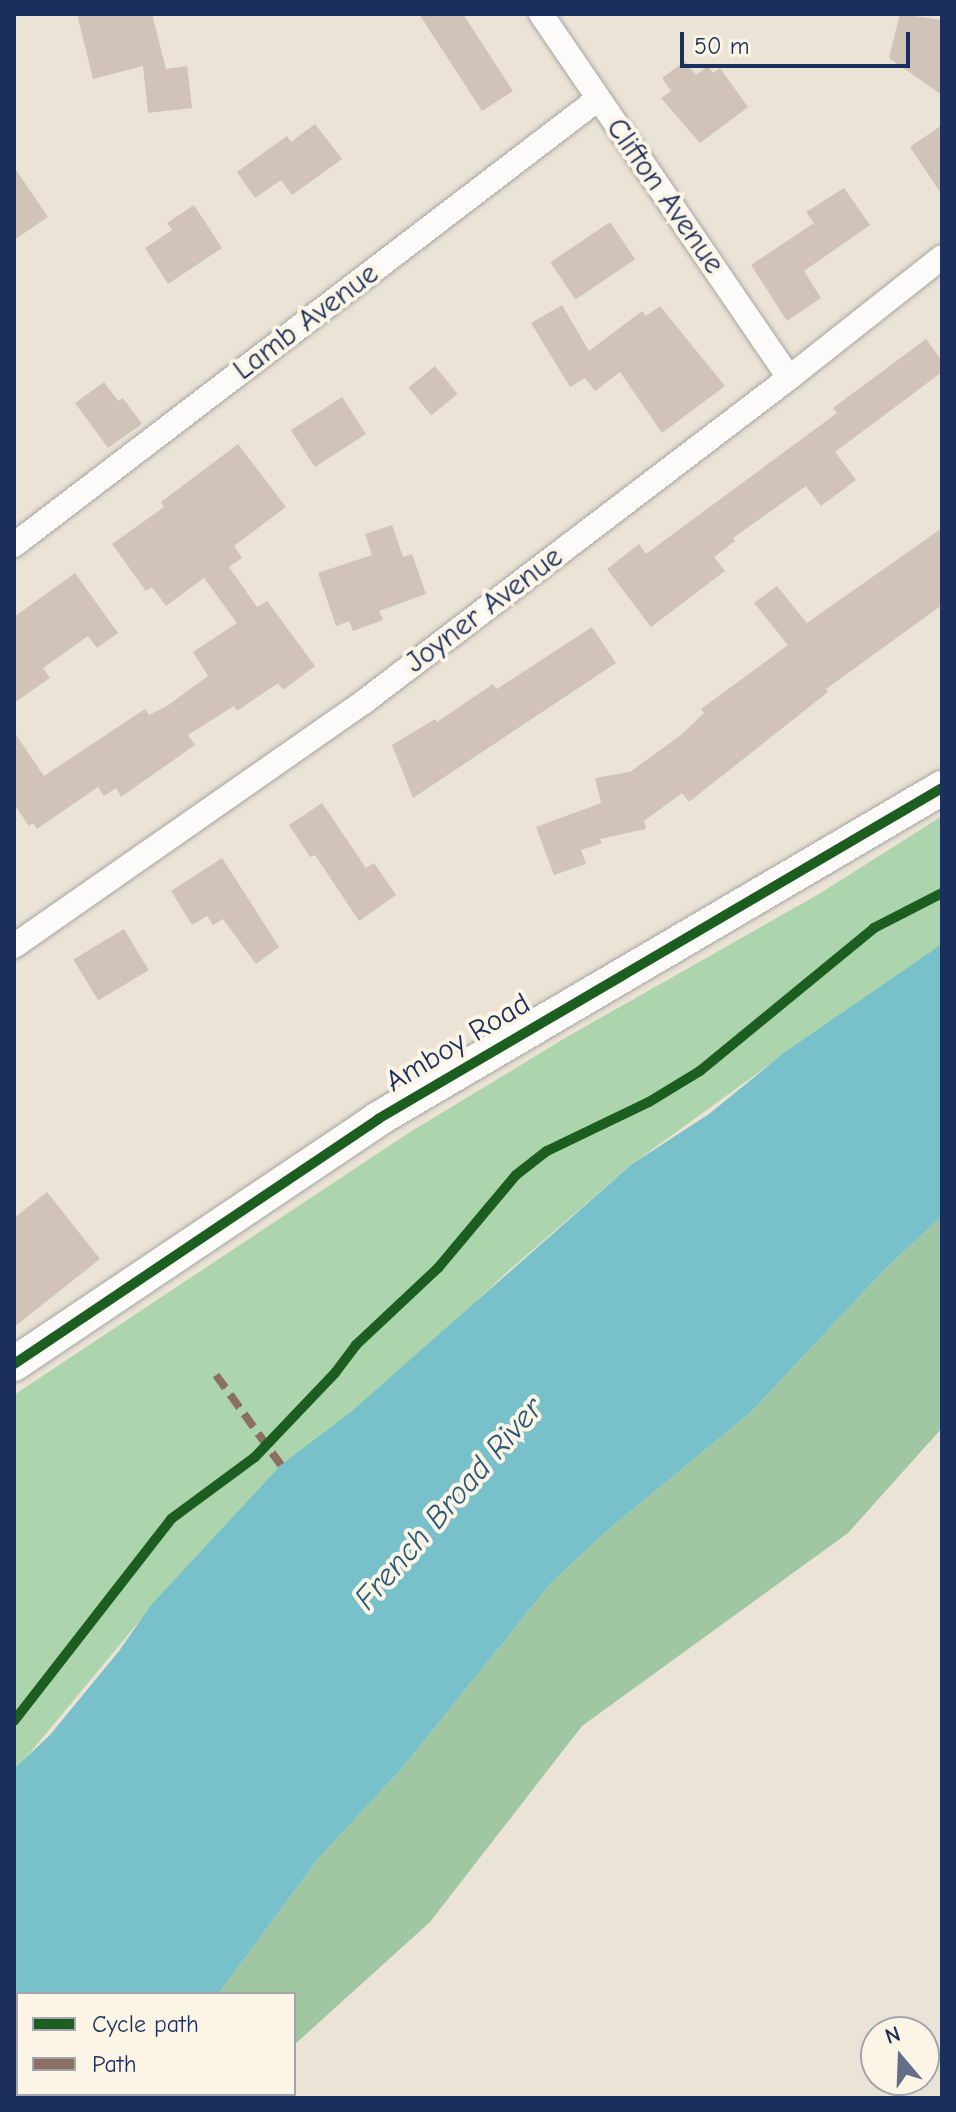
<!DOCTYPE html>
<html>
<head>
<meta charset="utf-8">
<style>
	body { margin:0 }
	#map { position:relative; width:956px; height:2112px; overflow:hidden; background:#ebe3d5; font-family:"Comic Neue",sans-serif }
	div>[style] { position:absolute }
	.green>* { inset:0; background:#acd5ad }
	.forest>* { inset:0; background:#a0c6a2 }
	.water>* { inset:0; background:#79c1ca }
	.building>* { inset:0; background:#d1c3b8; transform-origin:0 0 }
	.roads { filter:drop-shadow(0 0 2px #a7a5a4) drop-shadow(0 0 2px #a7a5a4) }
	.street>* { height:24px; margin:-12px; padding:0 12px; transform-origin:12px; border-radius:12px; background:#fcfbf9 }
	.secondary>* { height:34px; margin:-17px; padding:0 17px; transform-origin:17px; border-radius:17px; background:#fcfbf9 }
	.quiet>* { height:8px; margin-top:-4px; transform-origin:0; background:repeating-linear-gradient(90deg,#8d6e63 0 16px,transparent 0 24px) }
	.cycleway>* { height:10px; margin:-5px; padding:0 5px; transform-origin:5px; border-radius:5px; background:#1b5e20 }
	span { translate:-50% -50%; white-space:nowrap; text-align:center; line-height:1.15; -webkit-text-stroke:8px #fcf5e5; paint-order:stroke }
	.street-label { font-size:30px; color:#1b2f5e }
	.water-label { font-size:32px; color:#28577d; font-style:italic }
	.frame { position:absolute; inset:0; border:16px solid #1b2f5e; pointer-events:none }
	.legend { position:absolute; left:16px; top:1992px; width:280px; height:104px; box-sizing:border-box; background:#fcf5e5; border:2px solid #a2a6af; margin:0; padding:10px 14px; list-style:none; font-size:24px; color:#1b2f5e }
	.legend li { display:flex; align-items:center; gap:16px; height:40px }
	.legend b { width:40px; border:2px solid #a2a6af }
	.north { position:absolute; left:860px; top:2016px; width:80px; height:80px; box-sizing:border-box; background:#fcf5e5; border:2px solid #a2a6af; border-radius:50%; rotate:341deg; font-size:22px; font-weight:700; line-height:32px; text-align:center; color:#1b2f5e }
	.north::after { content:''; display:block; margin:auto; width:28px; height:36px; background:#646e88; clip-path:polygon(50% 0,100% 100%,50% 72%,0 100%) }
	.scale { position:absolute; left:680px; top:32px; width:230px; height:36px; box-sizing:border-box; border:4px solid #1b2f5e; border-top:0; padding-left:10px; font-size:24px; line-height:28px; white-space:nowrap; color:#1b2f5e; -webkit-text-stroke:6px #fcf5e5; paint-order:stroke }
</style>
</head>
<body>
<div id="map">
	<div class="green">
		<div style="clip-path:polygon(942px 816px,942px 947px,806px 1038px,632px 1164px,506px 1273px,142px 1618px,14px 1772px,14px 1395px,407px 1134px,565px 1038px,819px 894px)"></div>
	</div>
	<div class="forest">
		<div style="clip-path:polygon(942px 1216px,942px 1428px,848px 1533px,582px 1726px,430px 1922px,294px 2045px,294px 1994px,218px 1994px,318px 1859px,403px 1767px,551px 1583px,610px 1528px,750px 1413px,887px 1267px)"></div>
	</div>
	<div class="water">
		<div style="clip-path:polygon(942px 944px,942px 1216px,887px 1267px,750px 1413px,610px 1528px,551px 1583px,403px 1767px,318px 1859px,218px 1994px,18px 1994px,18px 2094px,139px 2094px,135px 2098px,14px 2098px,14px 1769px,50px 1735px,119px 1651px,151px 1605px,281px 1465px,352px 1411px,632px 1164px,709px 1114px,785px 1052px)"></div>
	</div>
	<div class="building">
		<div style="clip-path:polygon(77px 14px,152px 14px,166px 69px,187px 66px,192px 108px,148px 113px,143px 66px,93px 79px)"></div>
		<div style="clip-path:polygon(419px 14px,463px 14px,513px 91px,482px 111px)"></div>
		<div style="clip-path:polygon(900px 14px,942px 20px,942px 95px,889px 58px)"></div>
		<div style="clip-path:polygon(685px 61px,696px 75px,708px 66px,713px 73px,720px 68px,748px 107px,700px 143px,661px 98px,671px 91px,662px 78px)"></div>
		<div style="clip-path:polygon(315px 124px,342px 159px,292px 195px,281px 180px,255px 198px,237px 172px,287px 136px,291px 142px)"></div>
		<div style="clip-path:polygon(942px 125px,942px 195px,910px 147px)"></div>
		<div style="clip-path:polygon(14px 167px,48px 217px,14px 240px)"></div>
		<div style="clip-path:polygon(844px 188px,870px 225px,804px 271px,821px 298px,787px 321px,751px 265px,814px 223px,806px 212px)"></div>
		<div style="clip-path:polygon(194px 205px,222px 248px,168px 284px,145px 248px,172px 230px,167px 223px)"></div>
		<div style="left:610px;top:222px;width:45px;height:72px;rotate:56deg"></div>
		<div style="clip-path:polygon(562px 305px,589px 351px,642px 311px,646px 316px,660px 306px,725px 386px,662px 433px,620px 372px,595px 391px,585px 378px,570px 387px,531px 323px)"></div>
		<div style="clip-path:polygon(926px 339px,942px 361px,942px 372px,835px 452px,856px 480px,821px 506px,806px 486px,733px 538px,735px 541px,714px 557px,725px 571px,651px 627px,607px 569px,639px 544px,646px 554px,837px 413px,833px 408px)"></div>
		<div style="left:435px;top:366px;width:36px;height:34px;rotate:51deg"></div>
		<div style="clip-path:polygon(104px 382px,118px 401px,123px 398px,142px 424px,108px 448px,75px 403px)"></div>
		<div style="left:342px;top:397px;width:44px;height:61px;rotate:57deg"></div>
		<div style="clip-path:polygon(238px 444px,286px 507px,234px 546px,242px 558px,229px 567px,257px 607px,267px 601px,315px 666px,283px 690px,278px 683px,237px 711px,234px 706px,188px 735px,195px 745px,121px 797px,116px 788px,104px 796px,98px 787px,37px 829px,33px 823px,29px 826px,14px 804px,14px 732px,44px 776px,145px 709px,149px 715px,167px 706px,208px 676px,193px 652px,237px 623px,204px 578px,166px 606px,152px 587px,146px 591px,112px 544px,164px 507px,161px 502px)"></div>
		<div style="clip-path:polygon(392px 525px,403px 557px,412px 554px,426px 594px,379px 611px,383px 620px,353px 631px,349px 621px,336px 626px,318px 573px,372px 555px,365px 534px)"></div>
		<div style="clip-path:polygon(942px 528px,942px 605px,826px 689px,828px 692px,689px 802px,682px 793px,644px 821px,646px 829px,600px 839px,602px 843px,581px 850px,586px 864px,554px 875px,536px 827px,601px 803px,595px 778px,630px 772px,681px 735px,704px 713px,701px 709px,788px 645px,754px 603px,777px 586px,807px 623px)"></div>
		<div style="clip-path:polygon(75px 573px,118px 633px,97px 648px,88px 636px,43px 668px,50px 678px,14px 703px,14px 617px)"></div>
		<div style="clip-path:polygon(592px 627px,616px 663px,413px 798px,392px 745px,435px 719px,437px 722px,493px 684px,497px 689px)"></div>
		<div style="clip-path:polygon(322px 803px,366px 868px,374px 863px,396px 895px,359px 921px,315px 855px,310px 857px,289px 825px)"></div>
		<div style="clip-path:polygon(222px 858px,279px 947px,256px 964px,223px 919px,213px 925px,207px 916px,192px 925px,171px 891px)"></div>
		<div style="left:124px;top:929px;width:48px;height:59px;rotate:59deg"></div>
		<div style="clip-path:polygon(47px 1192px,100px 1259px,14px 1327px,14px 1218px)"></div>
	</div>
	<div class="roads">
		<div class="street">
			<div style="left:541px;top:14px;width:440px;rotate:55.7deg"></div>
			<div style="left:14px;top:545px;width:735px;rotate:-37.37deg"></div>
			<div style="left:14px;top:946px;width:428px;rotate:-34.9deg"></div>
			<div style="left:365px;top:701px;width:533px;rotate:-37.3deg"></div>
			<div style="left:789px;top:378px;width:195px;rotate:-38.3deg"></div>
		</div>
		<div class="secondary">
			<div style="left:14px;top:1364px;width:439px;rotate:-33.9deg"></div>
			<div style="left:378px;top:1119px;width:654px;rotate:-30.41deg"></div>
		</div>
	</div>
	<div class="quiet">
		<div style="left:216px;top:1375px;width:111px;rotate:54.2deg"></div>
	</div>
	<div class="cycleway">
		<div style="left:14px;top:1364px;width:439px;rotate:-33.9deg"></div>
		<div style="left:378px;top:1119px;width:654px;rotate:-30.41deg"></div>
		<div style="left:14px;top:1721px;width:256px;rotate:-52.1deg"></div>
		<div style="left:171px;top:1519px;width:104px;rotate:-36.4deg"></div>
		<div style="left:255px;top:1457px;width:116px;rotate:-46.4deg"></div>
		<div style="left:335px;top:1373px;width:35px;rotate:-53deg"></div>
		<div style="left:356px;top:1345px;width:112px;rotate:-43.2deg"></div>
		<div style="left:438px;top:1268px;width:121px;rotate:-50deg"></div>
		<div style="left:516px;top:1175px;width:39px;rotate:-38deg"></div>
		<div style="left:547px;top:1151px;width:113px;rotate:-25.7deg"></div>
		<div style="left:649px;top:1102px;width:60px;rotate:-31.3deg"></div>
		<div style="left:700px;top:1071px;width:225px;rotate:-39.4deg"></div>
		<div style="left:874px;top:928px;width:76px;rotate:-27.2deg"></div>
	</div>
	<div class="street-label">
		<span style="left:665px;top:196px;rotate:55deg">Clifton Avenue</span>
		<span style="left:306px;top:322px;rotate:-37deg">Lamb Avenue</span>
		<span style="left:484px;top:610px;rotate:-37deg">Joyner Avenue</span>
		<span style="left:458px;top:1043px;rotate:-31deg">Amboy Road</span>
	</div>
	<div class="water-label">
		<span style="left:449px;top:1504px;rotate:-49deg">French Broad River</span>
	</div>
	<div class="frame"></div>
	<ul class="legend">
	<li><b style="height:10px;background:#1b5e20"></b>Cycle path</li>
	<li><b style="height:10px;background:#8d6e63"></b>Path</li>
	</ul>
	<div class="north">N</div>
	<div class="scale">50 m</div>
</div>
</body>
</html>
